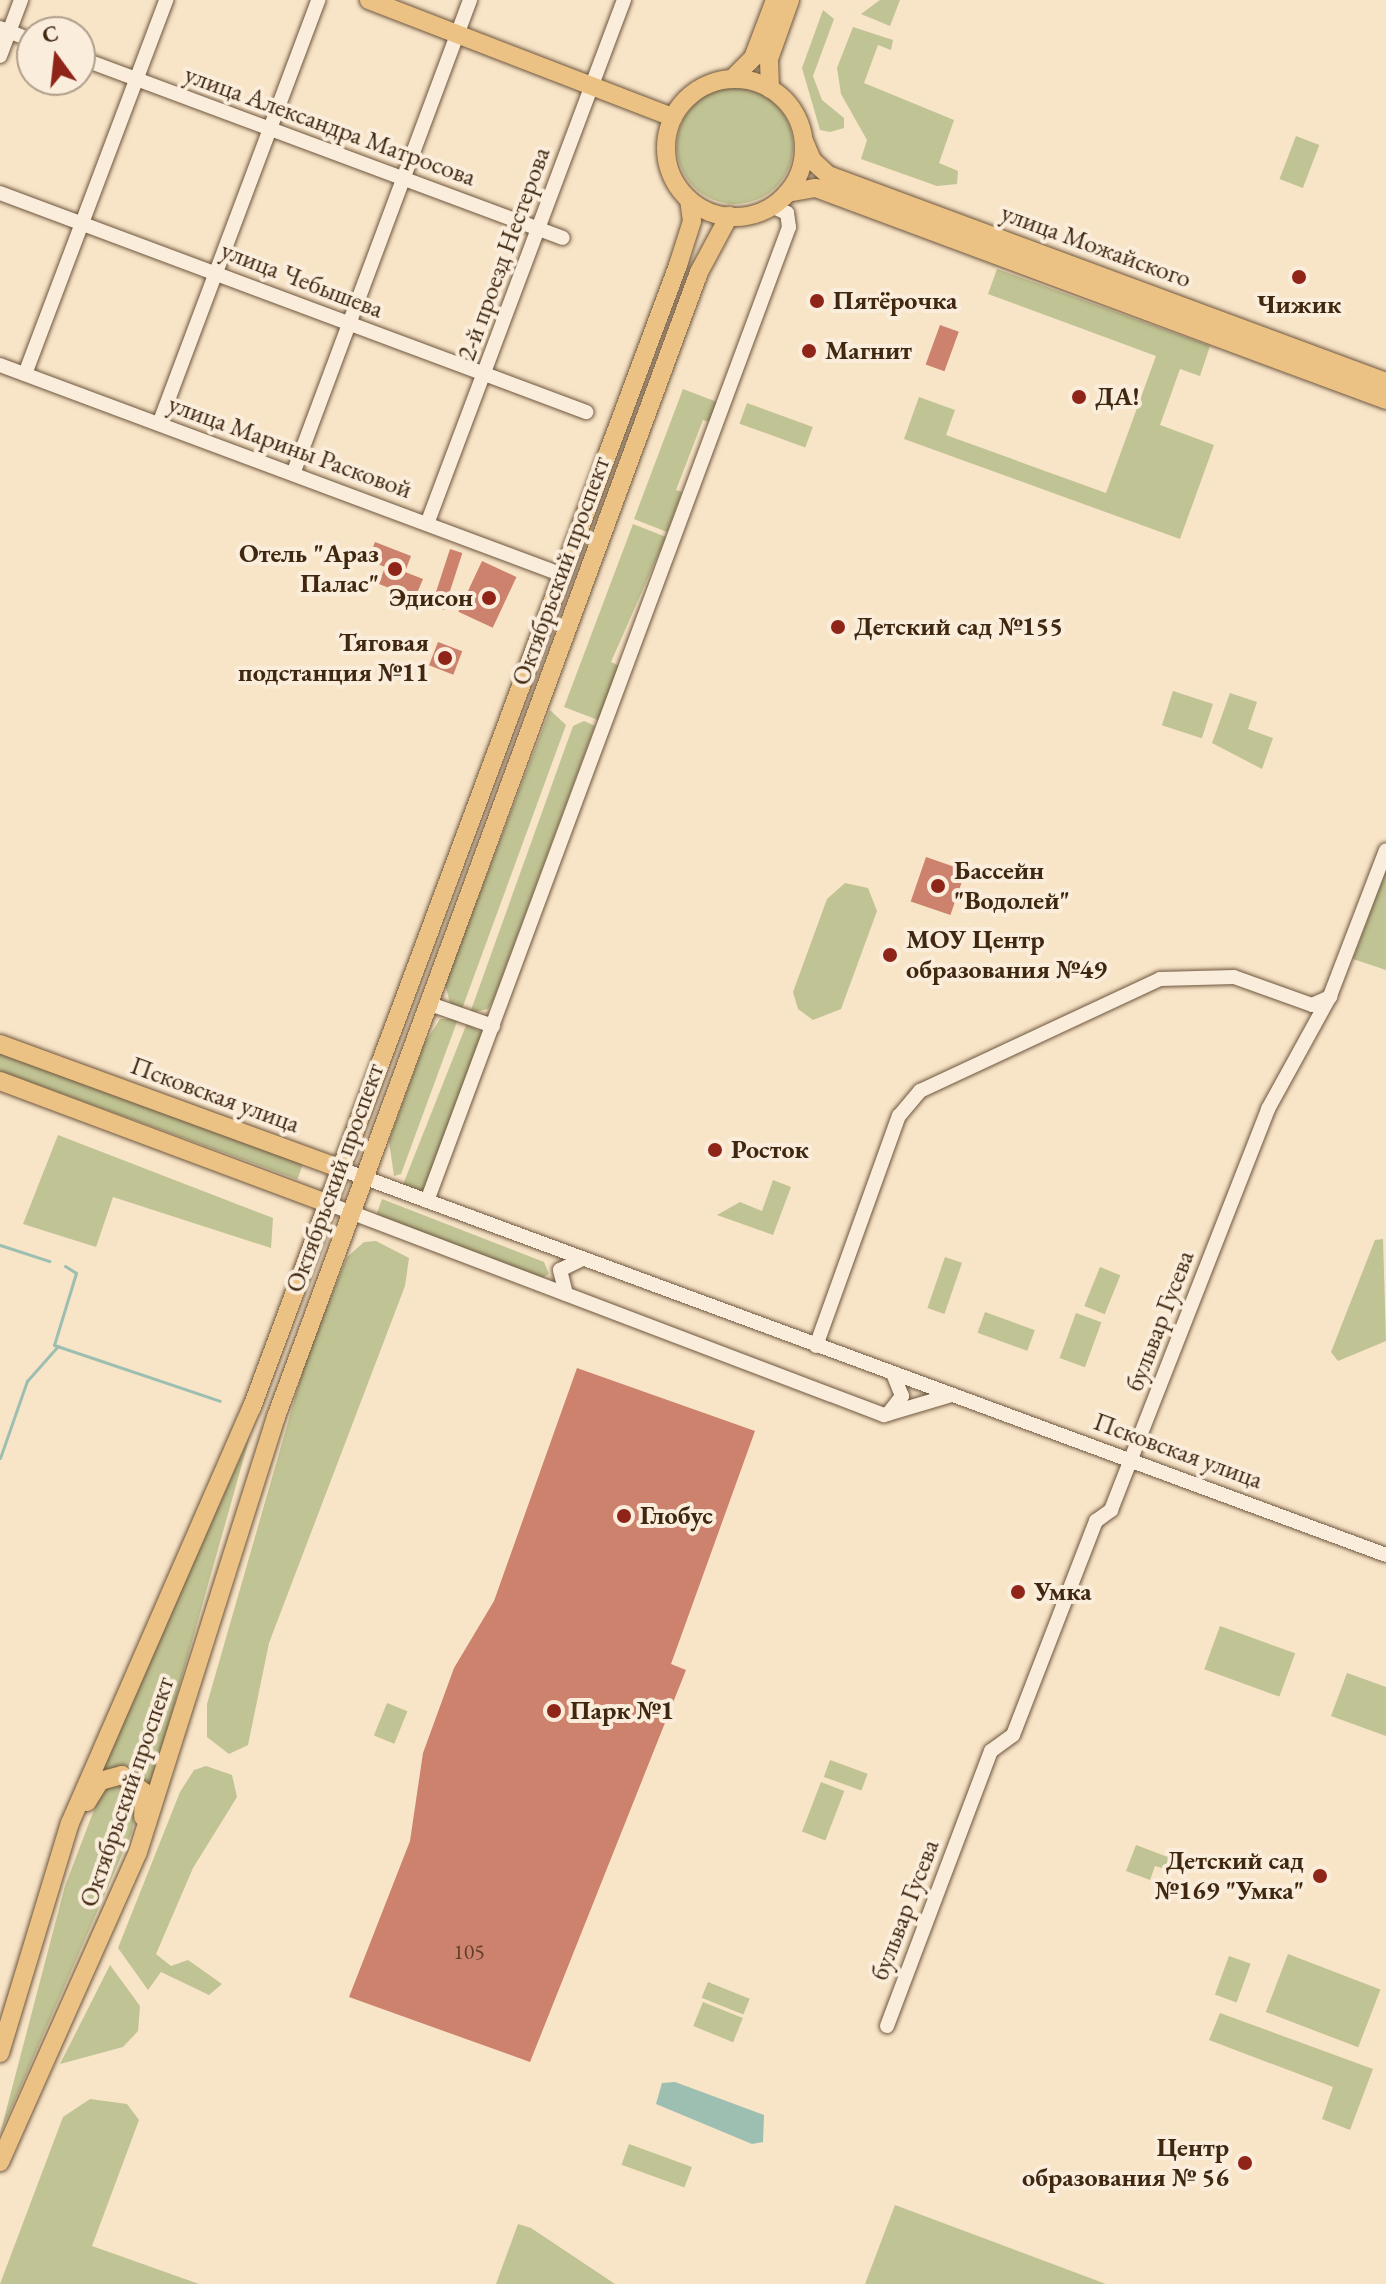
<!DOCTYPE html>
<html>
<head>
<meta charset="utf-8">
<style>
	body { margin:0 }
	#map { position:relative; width:1386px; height:2284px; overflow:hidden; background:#f8e4c7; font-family:"EB Garamond",serif }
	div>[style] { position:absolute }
	.green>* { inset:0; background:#c0c393; transform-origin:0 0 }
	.round { border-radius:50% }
	.water>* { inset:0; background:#9dbfb2 }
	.stream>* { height:3px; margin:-1.5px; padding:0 1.5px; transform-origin:1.5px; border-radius:1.5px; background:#9dbfb2 }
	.building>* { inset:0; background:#cc826d; transform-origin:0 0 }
	.roads { filter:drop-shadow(0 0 2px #6d563e) drop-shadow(0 0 2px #6d563e) }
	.minor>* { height:14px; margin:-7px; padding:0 7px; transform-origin:7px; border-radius:7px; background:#faeddb }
	.major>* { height:18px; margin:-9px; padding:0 9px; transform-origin:9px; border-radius:9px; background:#ecc284 }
	.major>.ring { margin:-9px; padding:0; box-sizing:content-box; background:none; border:18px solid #ecc284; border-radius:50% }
	.dots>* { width:22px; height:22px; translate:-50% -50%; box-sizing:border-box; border:4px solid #faeddb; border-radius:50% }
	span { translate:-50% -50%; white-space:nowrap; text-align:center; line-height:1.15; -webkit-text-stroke:8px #faeddb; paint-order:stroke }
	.number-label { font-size:22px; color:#623e27 }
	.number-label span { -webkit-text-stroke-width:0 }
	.street-label { font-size:26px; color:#3f2710 }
	.poi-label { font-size:26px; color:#3f2710; font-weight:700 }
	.left { translate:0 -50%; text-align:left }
	.right { translate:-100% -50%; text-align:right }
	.north { position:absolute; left:16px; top:16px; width:80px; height:80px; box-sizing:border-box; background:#faeddb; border:2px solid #af9e8a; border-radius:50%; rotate:345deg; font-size:22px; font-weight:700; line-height:32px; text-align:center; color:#3f2710 }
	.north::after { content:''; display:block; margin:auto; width:28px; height:36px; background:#8f2418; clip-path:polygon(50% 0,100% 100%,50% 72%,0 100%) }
</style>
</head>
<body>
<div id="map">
	<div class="green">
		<div style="clip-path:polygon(880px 0,900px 0,890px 26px,861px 14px)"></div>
		<div style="clip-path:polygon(823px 10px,834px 19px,813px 76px,822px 100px,844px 118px,844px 128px,830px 132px,820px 130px,802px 68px)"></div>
		<div style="clip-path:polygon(853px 27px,893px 40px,891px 50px,878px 45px,864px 83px,954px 120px,939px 163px,958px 171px,957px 184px,937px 186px,861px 159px,867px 140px,841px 94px,837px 68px)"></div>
		<div class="round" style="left:677px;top:88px;width:116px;height:116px"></div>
		<div style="left:1296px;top:136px;width:25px;height:46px;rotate:21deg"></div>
		<div style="clip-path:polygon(997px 269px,1210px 346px,1200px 376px,1180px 369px,1160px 425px,1214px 445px,1180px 539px,904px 439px,919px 397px,955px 410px,946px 435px,1106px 493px,1156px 356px,988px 294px)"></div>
		<div style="clip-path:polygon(683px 389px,717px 402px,709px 422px,703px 420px,676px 490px,682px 492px,667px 532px,634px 519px)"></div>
		<div style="left:747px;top:403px;width:70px;height:22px;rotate:20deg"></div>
		<div style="clip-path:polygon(633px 524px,666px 537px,611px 662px,619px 666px,598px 720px,564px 707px)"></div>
		<div style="left:1173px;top:691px;width:42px;height:36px;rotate:18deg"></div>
		<div style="clip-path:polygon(1230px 693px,1257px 702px,1248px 729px,1273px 738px,1262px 769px,1212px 743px)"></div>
		<div style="clip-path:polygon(550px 710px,566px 725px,462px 1009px,450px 1003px,445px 984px)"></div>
		<div style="clip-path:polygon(584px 721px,595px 726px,493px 1001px,488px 1009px,470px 1013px,573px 726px)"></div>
		<div style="clip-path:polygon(1386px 870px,1386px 970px,1353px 959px)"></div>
		<div style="clip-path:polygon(845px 883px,868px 888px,877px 911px,841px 1009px,813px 1020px,798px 1009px,793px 992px,827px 899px)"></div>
		<div style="clip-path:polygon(440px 1019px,458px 1019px,401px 1174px,394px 1176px,389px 1141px,424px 1044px)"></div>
		<div style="clip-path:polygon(467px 1023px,482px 1033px,424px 1190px,415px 1193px,402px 1187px)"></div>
		<div style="left:0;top:1052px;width:323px;height:18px;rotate:20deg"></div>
		<div style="clip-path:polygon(58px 1135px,273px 1218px,271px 1248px,113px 1197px,96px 1247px,23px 1224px)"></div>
		<div style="clip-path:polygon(773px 1180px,791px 1187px,773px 1235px,717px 1215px,740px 1202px,762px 1211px)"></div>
		<div style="clip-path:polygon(382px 1199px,544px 1262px,549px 1274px,542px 1278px,376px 1216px)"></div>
		<div style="clip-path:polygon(1383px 1239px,1386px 1341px,1338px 1361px,1331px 1352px,1375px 1240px)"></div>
		<div style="clip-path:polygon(376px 1241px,409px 1258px,405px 1286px,269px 1643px,248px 1745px,229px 1754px,207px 1737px,207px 1704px,307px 1356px,347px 1257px,364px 1242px)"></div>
		<div style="left:945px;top:1257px;width:18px;height:54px;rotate:19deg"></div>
		<div style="left:1100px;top:1267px;width:22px;height:42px;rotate:22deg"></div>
		<div style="left:985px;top:1312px;width:53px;height:22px;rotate:20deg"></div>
		<div style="left:1076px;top:1313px;width:27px;height:48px;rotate:20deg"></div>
		<div style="clip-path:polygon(250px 1436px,151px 1787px,134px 1771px,100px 1773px)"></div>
		<div style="left:1220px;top:1626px;width:80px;height:46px;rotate:20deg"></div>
		<div style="clip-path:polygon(1347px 1673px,1386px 1687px,1386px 1736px,1331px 1716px)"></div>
		<div style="left:387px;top:1703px;width:22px;height:35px;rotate:22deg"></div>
		<div style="left:830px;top:1760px;width:40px;height:18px;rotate:20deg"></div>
		<div style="clip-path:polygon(206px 1766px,232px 1775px,237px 1797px,193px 1868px,156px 1954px,171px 1966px,188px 1960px,222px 1984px,209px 1995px,161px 1972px,148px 1990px,118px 1948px,180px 1792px,194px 1770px)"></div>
		<div style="clip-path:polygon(121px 1782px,138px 1796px,132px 1832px,0 2134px,65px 1886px,102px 1789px)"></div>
		<div style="left:821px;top:1782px;width:25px;height:53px;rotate:21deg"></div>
		<div style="clip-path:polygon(1136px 1845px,1173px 1859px,1169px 1870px,1155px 1866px,1150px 1880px,1126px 1871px)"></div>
		<div style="left:1288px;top:1954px;width:99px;height:62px;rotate:21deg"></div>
		<div style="left:1229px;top:1956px;width:23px;height:41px;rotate:20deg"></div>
		<div style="clip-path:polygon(110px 1965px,140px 2006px,138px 2031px,123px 2047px,60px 2064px)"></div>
		<div style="left:708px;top:1982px;width:45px;height:17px;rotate:22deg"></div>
		<div style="left:703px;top:2002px;width:43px;height:26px;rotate:22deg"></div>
		<div style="clip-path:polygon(1220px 2013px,1373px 2069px,1350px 2130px,1322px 2119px,1333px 2087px,1209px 2040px)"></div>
		<div style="clip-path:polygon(90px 2099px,127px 2104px,139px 2120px,92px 2246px,199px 2284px,0 2284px,63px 2117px)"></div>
		<div style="left:629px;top:2144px;width:67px;height:22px;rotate:20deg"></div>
		<div style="clip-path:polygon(895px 2205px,1106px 2284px,865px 2284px)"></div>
		<div style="clip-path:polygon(518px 2224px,531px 2228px,615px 2284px,496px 2284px)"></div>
	</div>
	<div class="water">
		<div style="clip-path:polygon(675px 2082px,764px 2115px,763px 2142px,752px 2144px,656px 2104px,662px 2083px)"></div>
	</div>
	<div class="stream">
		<div style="left:0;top:1245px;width:52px;rotate:18.1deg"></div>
		<div style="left:65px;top:1266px;width:13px;rotate:32deg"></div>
		<div style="left:76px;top:1273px;width:75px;rotate:107deg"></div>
		<div style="left:54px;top:1345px;width:175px;rotate:18.6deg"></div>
		<div style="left:0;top:1458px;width:82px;rotate:-70.7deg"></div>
		<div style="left:27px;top:1381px;width:47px;rotate:-48.5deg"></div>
	</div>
	<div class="building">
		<div style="left:940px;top:325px;width:20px;height:42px;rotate:20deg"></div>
		<div style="clip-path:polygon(375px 542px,411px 556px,405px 572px,423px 579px,415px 598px,379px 584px,385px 567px,368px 560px)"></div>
		<div style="left:450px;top:549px;width:13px;height:60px;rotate:18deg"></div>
		<div style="left:482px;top:561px;width:38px;height:56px;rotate:25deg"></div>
		<div style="left:438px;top:642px;width:26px;height:25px;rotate:21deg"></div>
		<div style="left:926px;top:857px;width:42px;height:47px;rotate:19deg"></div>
		<div style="clip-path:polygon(577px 1368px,755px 1431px,671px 1664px,686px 1670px,530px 2062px,349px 1997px,410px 1841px,423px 1753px,454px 1668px,494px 1601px)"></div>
	</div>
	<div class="roads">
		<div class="minor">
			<div style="left:0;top:28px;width:34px;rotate:21deg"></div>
			<div style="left:0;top:56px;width:60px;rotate:-69.4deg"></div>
			<div style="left:80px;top:58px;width:515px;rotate:20.44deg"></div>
			<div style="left:0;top:193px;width:626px;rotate:20.49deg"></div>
			<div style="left:0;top:365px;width:601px;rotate:20.46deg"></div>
			<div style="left:25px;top:374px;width:400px;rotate:-69.3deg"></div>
			<div style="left:159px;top:424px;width:453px;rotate:-69.4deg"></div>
			<div style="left:293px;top:474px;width:506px;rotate:-69.52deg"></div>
			<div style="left:427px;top:524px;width:560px;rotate:-69.4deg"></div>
			<div style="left:427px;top:1003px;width:70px;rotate:19.2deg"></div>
			<div style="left:341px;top:1169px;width:1114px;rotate:20.27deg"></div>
			<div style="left:427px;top:1201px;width:1039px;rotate:-69.61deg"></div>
			<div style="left:789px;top:227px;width:14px;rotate:-98deg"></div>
			<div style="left:787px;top:213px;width:17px;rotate:-156deg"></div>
			<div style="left:329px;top:1204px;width:594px;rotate:20.82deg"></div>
			<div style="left:884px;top:1415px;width:67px;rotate:-16.5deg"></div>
			<div style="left:566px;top:1294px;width:25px;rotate:-104deg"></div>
			<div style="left:560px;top:1270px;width:25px;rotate:-26deg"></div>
			<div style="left:816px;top:1346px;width:245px;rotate:-70.2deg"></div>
			<div style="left:899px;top:1116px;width:33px;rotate:-50deg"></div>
			<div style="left:920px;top:1091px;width:265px;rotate:-25deg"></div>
			<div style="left:1160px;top:979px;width:74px;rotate:-1.5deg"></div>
			<div style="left:1234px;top:977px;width:83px;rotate:19.7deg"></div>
			<div style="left:1312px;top:1005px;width:20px;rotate:-24deg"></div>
			<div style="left:888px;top:1414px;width:23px;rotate:-52deg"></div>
			<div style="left:902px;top:1396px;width:24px;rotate:-112deg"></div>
			<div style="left:887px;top:2026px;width:294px;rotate:-69.3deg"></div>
			<div style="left:991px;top:1751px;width:27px;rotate:-36deg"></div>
			<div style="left:1013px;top:1735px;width:230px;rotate:-68.8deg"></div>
			<div style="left:1096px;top:1521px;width:19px;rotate:-36deg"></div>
			<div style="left:1111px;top:1510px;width:431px;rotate:-68.6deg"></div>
			<div style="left:1268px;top:1109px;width:129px;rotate:-61.2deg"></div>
			<div style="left:1330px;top:996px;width:156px;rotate:-69deg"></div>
		</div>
		<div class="major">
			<div style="left:369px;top:0;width:326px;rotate:21.1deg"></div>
			<div style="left:733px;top:78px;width:28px;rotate:-45deg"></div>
			<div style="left:753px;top:58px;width:62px;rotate:-69.2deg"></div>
			<div class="ring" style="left:666px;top:79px;width:120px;height:120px"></div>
			<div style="left:770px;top:89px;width:30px;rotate:-92deg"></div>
			<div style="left:769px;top:59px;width:63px;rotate:-70.4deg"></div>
			<div style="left:804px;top:141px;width:21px;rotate:67deg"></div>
			<div style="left:812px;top:160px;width:22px;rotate:43deg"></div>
			<div style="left:828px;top:175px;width:595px;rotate:20.35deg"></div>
			<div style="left:787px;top:193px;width:29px;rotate:-10deg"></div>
			<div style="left:816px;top:188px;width:608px;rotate:20.4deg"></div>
			<div style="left:0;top:1044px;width:363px;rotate:20.1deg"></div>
			<div style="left:0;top:1081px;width:351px;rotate:20.5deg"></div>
			<div style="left:87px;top:1802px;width:25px;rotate:-58deg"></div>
			<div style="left:100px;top:1781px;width:23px;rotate:-15deg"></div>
			<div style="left:122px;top:1775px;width:28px;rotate:38deg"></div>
			<div style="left:144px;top:1792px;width:25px;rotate:92deg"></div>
			<div style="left:0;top:2053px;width:240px;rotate:-73.1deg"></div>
			<div style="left:70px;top:1823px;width:454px;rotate:-66.4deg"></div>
			<div style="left:252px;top:1407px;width:1219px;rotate:-69.54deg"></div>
			<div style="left:678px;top:265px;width:46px;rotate:-72.3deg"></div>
			<div style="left:692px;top:221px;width:21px;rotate:-98deg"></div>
			<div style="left:0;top:2162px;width:339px;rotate:-66deg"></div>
			<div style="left:138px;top:1852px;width:456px;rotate:-72.4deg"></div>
			<div style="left:276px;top:1417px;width:1221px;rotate:-69.72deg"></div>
			<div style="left:699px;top:272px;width:64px;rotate:-61.8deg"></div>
		</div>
	</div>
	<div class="dots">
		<div style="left:1299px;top:277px;background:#8f2418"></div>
		<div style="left:817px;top:301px;background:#8f2418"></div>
		<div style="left:809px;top:351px;background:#8f2418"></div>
		<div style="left:1079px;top:397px;background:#8f2418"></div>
		<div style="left:395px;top:569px;background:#8f2418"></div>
		<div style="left:489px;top:598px;background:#8f2418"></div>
		<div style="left:838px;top:627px;background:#8f2418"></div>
		<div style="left:445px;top:658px;background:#8f2418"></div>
		<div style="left:938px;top:886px;background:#8f2418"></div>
		<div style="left:890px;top:955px;background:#8f2418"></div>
		<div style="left:715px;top:1150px;background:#8f2418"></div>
		<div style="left:624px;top:1516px;background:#8f2418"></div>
		<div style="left:1018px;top:1592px;background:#8f2418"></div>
		<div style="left:554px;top:1711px;background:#8f2418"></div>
		<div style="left:1320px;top:1876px;background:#8f2418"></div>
		<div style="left:1245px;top:2163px;background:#8f2418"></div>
	</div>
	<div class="number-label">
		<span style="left:469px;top:1952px">105</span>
	</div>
	<div class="street-label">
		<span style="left:330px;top:126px;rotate:20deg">улица Александра Матросова</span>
		<span style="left:1096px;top:246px;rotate:20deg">улица Можайского</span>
		<span style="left:504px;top:254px;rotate:-70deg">2-й проезд Нестерова</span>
		<span style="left:302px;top:280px;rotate:21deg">улица Чебышева</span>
		<span style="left:290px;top:447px;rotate:20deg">улица Марины Расковой</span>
		<span style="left:561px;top:571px;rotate:-70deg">Октябрьский проспект</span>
		<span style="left:215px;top:1095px;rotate:20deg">Псковская улица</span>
		<span style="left:335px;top:1178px;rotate:-70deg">Октябрьский проспект</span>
		<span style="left:1160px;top:1321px;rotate:-69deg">бульвар Гусева</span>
		<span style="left:1178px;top:1451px;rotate:20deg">Псковская улица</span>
		<span style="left:127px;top:1792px;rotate:-71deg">Октябрьский проспект</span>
		<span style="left:905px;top:1910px;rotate:-69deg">бульвар Гусева</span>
	</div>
	<div class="poi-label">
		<span class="left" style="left:833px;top:301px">Пятёрочка</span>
		<span style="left:1299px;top:305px">Чижик</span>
		<span class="left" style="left:825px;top:351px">Магнит</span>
		<span class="left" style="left:1095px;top:397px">ДА!</span>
		<span class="right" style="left:379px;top:569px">Отель "Араз<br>Палас"</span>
		<span class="right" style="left:473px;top:598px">Эдисон</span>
		<span class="left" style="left:854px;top:627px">Детский сад №155</span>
		<span class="right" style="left:429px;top:658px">Тяговая<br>подстанция №11</span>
		<span class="left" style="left:954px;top:886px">Бассейн<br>"Водолей"</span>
		<span class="left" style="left:906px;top:955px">МОУ Центр<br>образования №49</span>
		<span class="left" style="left:731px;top:1150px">Росток</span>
		<span class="left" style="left:640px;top:1516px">Глобус</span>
		<span class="left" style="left:1034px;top:1592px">Умка</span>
		<span class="left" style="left:570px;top:1711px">Парк №1</span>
		<span class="right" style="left:1304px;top:1876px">Детский сад<br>№169 "Умка"</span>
		<span class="right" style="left:1229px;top:2163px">Центр<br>образования № 56</span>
	</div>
	<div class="north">С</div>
</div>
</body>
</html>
